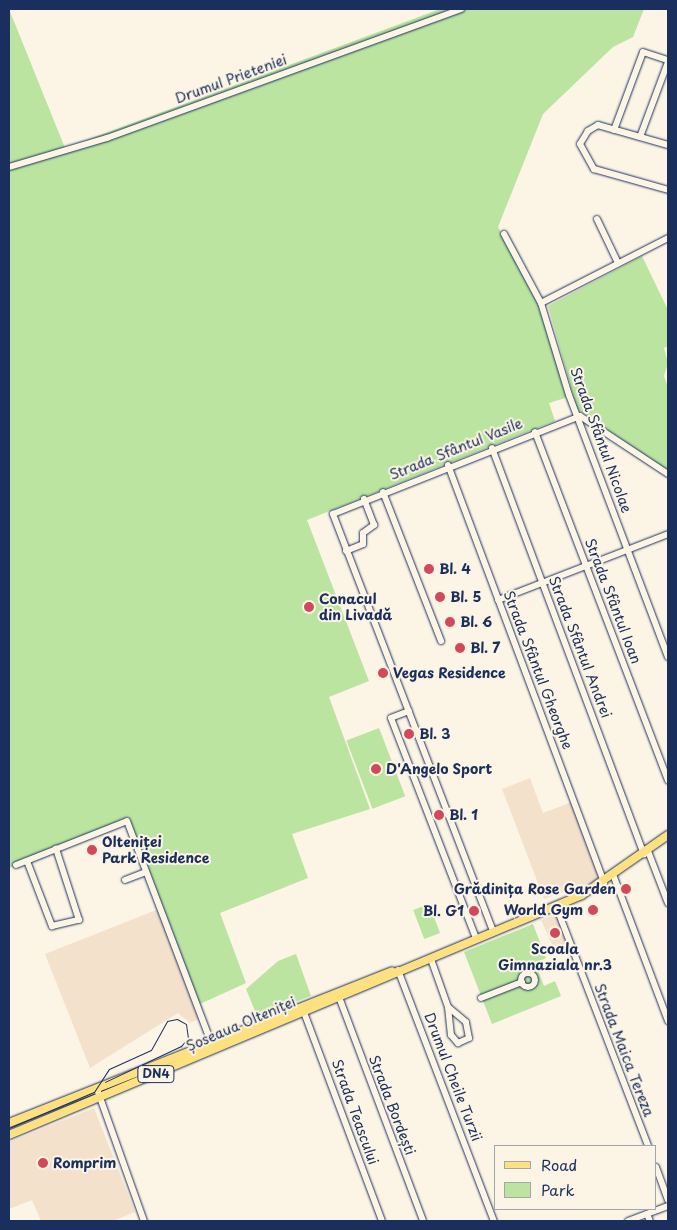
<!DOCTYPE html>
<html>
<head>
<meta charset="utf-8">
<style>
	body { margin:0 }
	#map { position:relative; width:677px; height:1230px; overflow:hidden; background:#fcf5e5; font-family:"Playpen Sans",sans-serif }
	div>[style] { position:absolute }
	.built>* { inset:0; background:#f3e1cb; transform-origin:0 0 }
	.green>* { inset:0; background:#bae4a0; transform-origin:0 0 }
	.roads { filter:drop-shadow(0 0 1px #1b2f5e) drop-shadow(0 0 1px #1b2f5e) }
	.minor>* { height:6px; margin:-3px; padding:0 3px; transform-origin:3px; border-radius:3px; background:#fcf5e5 }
	.minor>.ring { margin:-3px; padding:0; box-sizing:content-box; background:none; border:6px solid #fcf5e5; border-radius:50% }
	.major>* { height:8px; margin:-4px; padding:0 4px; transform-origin:4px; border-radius:4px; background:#fde080 }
	.tram>* { height:1px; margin:-0.5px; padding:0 0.5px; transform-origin:0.5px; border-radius:0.5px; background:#1b2f5e }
	.dots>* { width:14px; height:14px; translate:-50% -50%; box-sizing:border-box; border:2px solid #fcf5e5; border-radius:50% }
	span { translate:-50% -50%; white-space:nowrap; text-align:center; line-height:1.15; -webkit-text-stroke:4px #fcf5e5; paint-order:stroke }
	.shield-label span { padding:1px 4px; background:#fcf5e5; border:1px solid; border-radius:4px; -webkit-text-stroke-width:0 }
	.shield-label { font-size:12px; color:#1b2f5e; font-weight:700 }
	.street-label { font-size:14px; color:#1b2f5e }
	.poi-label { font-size:14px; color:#1b2f5e; font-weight:700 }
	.left { translate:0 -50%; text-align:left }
	.right { translate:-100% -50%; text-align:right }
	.frame { position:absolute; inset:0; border:10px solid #1b2f5e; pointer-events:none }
	.legend { position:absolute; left:494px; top:1145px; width:162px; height:65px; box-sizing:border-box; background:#fcf5e5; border:1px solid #a2a6af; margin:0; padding:6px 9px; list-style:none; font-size:15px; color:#1b2f5e }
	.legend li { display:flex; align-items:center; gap:10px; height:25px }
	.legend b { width:25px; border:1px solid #a2a6af }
</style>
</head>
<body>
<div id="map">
	<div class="built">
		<div style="clip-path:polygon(530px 778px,543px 813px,572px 802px,599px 879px,544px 899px,502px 789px)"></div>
		<div style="clip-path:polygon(164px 907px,205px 1016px,190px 1023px,178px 1013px,90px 1068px,45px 954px)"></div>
		<div style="left:556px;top:914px;width:35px;height:16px;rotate:66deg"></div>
		<div style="clip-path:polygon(94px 1108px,135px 1212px,113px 1221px,41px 1221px,32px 1200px,9px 1209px,9px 1142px)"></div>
	</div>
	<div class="green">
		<div style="clip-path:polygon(9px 9px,65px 148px,440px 9px,644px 9px,633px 37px,613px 47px,543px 114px,498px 227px,540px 307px,568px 397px,549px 403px,555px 421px,307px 520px,369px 681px,329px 697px,370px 809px,292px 834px,308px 878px,220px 913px,246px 983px,200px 1004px,128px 817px,9px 868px)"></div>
		<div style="clip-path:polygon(642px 256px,668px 310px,668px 346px,664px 348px,668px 363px,664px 376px,668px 387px,668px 471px,577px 409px,548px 306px)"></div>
		<div style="left:379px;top:728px;width:73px;height:35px;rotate:69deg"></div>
		<div style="left:429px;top:904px;width:31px;height:17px;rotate:69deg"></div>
		<div style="clip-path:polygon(533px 924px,546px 958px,535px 963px,544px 986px,555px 981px,561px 996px,492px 1024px,464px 952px)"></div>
		<div style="clip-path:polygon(296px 954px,311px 996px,257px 1016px,246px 989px,278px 961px)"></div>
	</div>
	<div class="roads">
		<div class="minor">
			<div style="left:614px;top:130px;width:83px;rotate:-69.6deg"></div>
			<div style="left:643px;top:52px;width:26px;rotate:18deg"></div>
			<div style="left:640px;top:137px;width:80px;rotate:-69.5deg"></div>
			<div style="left:668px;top:145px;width:73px;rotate:-164.1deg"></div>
			<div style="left:598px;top:125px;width:12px;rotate:149deg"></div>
			<div style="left:588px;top:131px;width:15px;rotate:122deg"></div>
			<div style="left:580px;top:144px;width:29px;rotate:61deg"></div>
			<div style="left:594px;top:169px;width:77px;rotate:15.8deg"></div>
			<div style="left:9px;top:167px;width:102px;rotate:-16.5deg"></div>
			<div style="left:107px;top:138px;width:377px;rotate:-20deg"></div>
			<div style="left:597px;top:219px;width:49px;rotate:64.5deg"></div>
			<div style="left:504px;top:234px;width:78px;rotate:61.8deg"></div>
			<div style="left:541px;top:303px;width:96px;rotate:73.1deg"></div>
			<div style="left:569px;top:395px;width:280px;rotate:69.3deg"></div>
			<div style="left:541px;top:303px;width:143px;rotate:-27.1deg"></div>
			<div style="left:535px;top:432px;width:373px;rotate:69.1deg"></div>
			<div style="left:492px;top:448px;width:434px;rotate:69.5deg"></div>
			<div style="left:448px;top:465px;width:446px;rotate:69.5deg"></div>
			<div style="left:383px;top:492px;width:160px;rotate:68.7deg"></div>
			<div style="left:346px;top:551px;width:18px;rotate:-22deg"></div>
			<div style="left:363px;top:544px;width:11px;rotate:-90deg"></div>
			<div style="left:363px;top:533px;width:14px;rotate:-36deg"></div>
			<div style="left:374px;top:525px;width:28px;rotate:-111deg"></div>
			<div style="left:498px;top:600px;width:182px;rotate:-21.2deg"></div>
			<div style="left:409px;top:711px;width:19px;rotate:159deg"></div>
			<div style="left:391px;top:718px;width:236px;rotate:68.9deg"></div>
			<div style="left:648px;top:851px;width:56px;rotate:69deg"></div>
			<div style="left:27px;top:861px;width:70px;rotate:69deg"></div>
			<div style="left:52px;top:926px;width:28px;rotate:-13deg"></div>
			<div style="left:79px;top:920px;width:75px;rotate:-107.9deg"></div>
			<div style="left:16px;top:865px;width:119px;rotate:-21.6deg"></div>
			<div style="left:127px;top:821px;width:236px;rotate:69.2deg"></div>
			<div style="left:614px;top:877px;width:154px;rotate:69.4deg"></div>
			<div style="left:125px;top:880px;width:22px;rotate:-21deg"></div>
			<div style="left:556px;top:906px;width:257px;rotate:69deg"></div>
			<div style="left:493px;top:931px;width:447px;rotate:-111deg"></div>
			<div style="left:333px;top:514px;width:266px;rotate:-21.6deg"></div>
			<div style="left:580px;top:416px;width:105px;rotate:33.4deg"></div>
			<div style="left:432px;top:962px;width:48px;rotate:70.4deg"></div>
			<div style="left:448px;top:1007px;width:28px;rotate:84deg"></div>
			<div style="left:451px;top:1035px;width:11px;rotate:49deg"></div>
			<div style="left:458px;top:1043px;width:12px;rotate:-24deg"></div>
			<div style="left:469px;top:1038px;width:16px;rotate:-101deg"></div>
			<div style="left:466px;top:1022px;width:23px;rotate:-140deg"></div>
			<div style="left:398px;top:970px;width:269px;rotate:69.1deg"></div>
			<div class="ring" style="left:521px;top:973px;width:8px;height:8px"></div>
			<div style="left:339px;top:997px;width:239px;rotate:69.4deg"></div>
			<div style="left:481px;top:998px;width:44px;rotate:-21.3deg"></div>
			<div style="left:302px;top:1007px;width:228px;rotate:69.5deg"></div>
			<div style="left:97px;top:1089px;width:140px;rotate:70.4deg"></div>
			<div style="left:656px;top:1167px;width:35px;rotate:70deg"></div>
			<div style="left:647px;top:1214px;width:8px;rotate:67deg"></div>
			<div style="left:628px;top:1221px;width:43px;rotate:-20.6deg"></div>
		</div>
		<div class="major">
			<div style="left:9px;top:1123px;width:412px;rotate:-21.6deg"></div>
			<div style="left:9px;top:1135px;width:621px;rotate:-22.73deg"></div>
			<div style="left:582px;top:895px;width:105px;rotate:-34.9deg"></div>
		</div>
	</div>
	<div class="tram">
		<div style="left:9px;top:1128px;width:92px;rotate:-23deg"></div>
		<div style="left:94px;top:1092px;width:27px;rotate:-57deg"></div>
		<div style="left:109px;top:1069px;width:46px;rotate:-24.3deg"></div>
		<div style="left:151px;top:1050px;width:33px;rotate:-61deg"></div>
		<div style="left:167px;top:1021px;width:10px;rotate:-11deg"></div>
		<div style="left:177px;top:1019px;width:10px;rotate:29deg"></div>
		<div style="left:186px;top:1024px;width:14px;rotate:82deg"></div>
		<div style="left:188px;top:1038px;width:11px;rotate:131deg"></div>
		<div style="left:181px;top:1046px;width:84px;rotate:154.7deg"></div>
	</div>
	<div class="dots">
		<div style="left:429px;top:569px;background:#d1495b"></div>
		<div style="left:440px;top:597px;background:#d1495b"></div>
		<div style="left:309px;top:607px;background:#d1495b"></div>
		<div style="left:450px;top:622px;background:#d1495b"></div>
		<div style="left:460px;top:648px;background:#d1495b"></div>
		<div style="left:383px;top:673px;background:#d1495b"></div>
		<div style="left:409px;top:734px;background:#d1495b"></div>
		<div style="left:376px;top:769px;background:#d1495b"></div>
		<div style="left:439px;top:815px;background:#d1495b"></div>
		<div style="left:92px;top:850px;background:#d1495b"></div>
		<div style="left:626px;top:889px;background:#d1495b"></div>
		<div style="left:593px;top:910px;background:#d1495b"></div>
		<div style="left:474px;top:911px;background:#d1495b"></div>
		<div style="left:555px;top:933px;background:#d1495b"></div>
		<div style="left:43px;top:1163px;background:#d1495b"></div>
	</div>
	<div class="shield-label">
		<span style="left:156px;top:1074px">DN4</span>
	</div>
	<div class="street-label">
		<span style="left:231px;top:79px;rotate:-20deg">Drumul Prieteniei</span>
		<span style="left:601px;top:440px;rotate:70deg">Strada Sfântul Nicolae</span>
		<span style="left:456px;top:449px;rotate:-22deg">Strada Sfântul Vasile</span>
		<span style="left:613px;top:601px;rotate:69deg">Strada Sfântul Ioan</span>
		<span style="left:580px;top:647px;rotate:69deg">Strada Sfântul Andrei</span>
		<span style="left:538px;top:670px;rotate:69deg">Strada Sfântul Gheorghe</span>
		<span style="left:241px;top:1024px;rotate:-23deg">Șoseaua Olteniței</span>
		<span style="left:624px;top:1050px;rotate:69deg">Strada Maica Tereza</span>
		<span style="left:453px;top:1077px;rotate:69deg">Drumul Cheile Turzii</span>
		<span style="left:392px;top:1105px;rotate:69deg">Strada Bordești</span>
		<span style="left:355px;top:1112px;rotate:70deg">Strada Teascului</span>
	</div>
	<div class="poi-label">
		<span class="left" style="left:439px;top:569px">Bl. 4</span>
		<span class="left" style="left:450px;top:597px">Bl. 5</span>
		<span class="left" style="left:319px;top:607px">Conacul<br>din Livadă</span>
		<span class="left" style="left:460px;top:622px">Bl. 6</span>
		<span class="left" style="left:470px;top:648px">Bl. 7</span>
		<span class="left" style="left:393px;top:673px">Vegas Residence</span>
		<span class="left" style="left:419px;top:734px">Bl. 3</span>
		<span class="left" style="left:386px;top:769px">D'Angelo Sport</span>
		<span class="left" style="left:449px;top:815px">Bl. 1</span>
		<span class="left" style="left:102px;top:850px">Olteniței<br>Park Residence</span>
		<span class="right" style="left:616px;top:889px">Grădinița Rose Garden</span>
		<span class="right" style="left:583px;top:910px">World Gym</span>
		<span class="right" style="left:464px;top:911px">Bl. G1</span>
		<span style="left:555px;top:957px">Scoala<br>Gimnaziala nr.3</span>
		<span class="left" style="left:53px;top:1163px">Romprim</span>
	</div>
	<div class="frame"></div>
	<ul class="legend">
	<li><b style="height:6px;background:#fde080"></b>Road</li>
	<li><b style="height:14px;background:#bae4a0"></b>Park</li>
	</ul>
</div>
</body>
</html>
